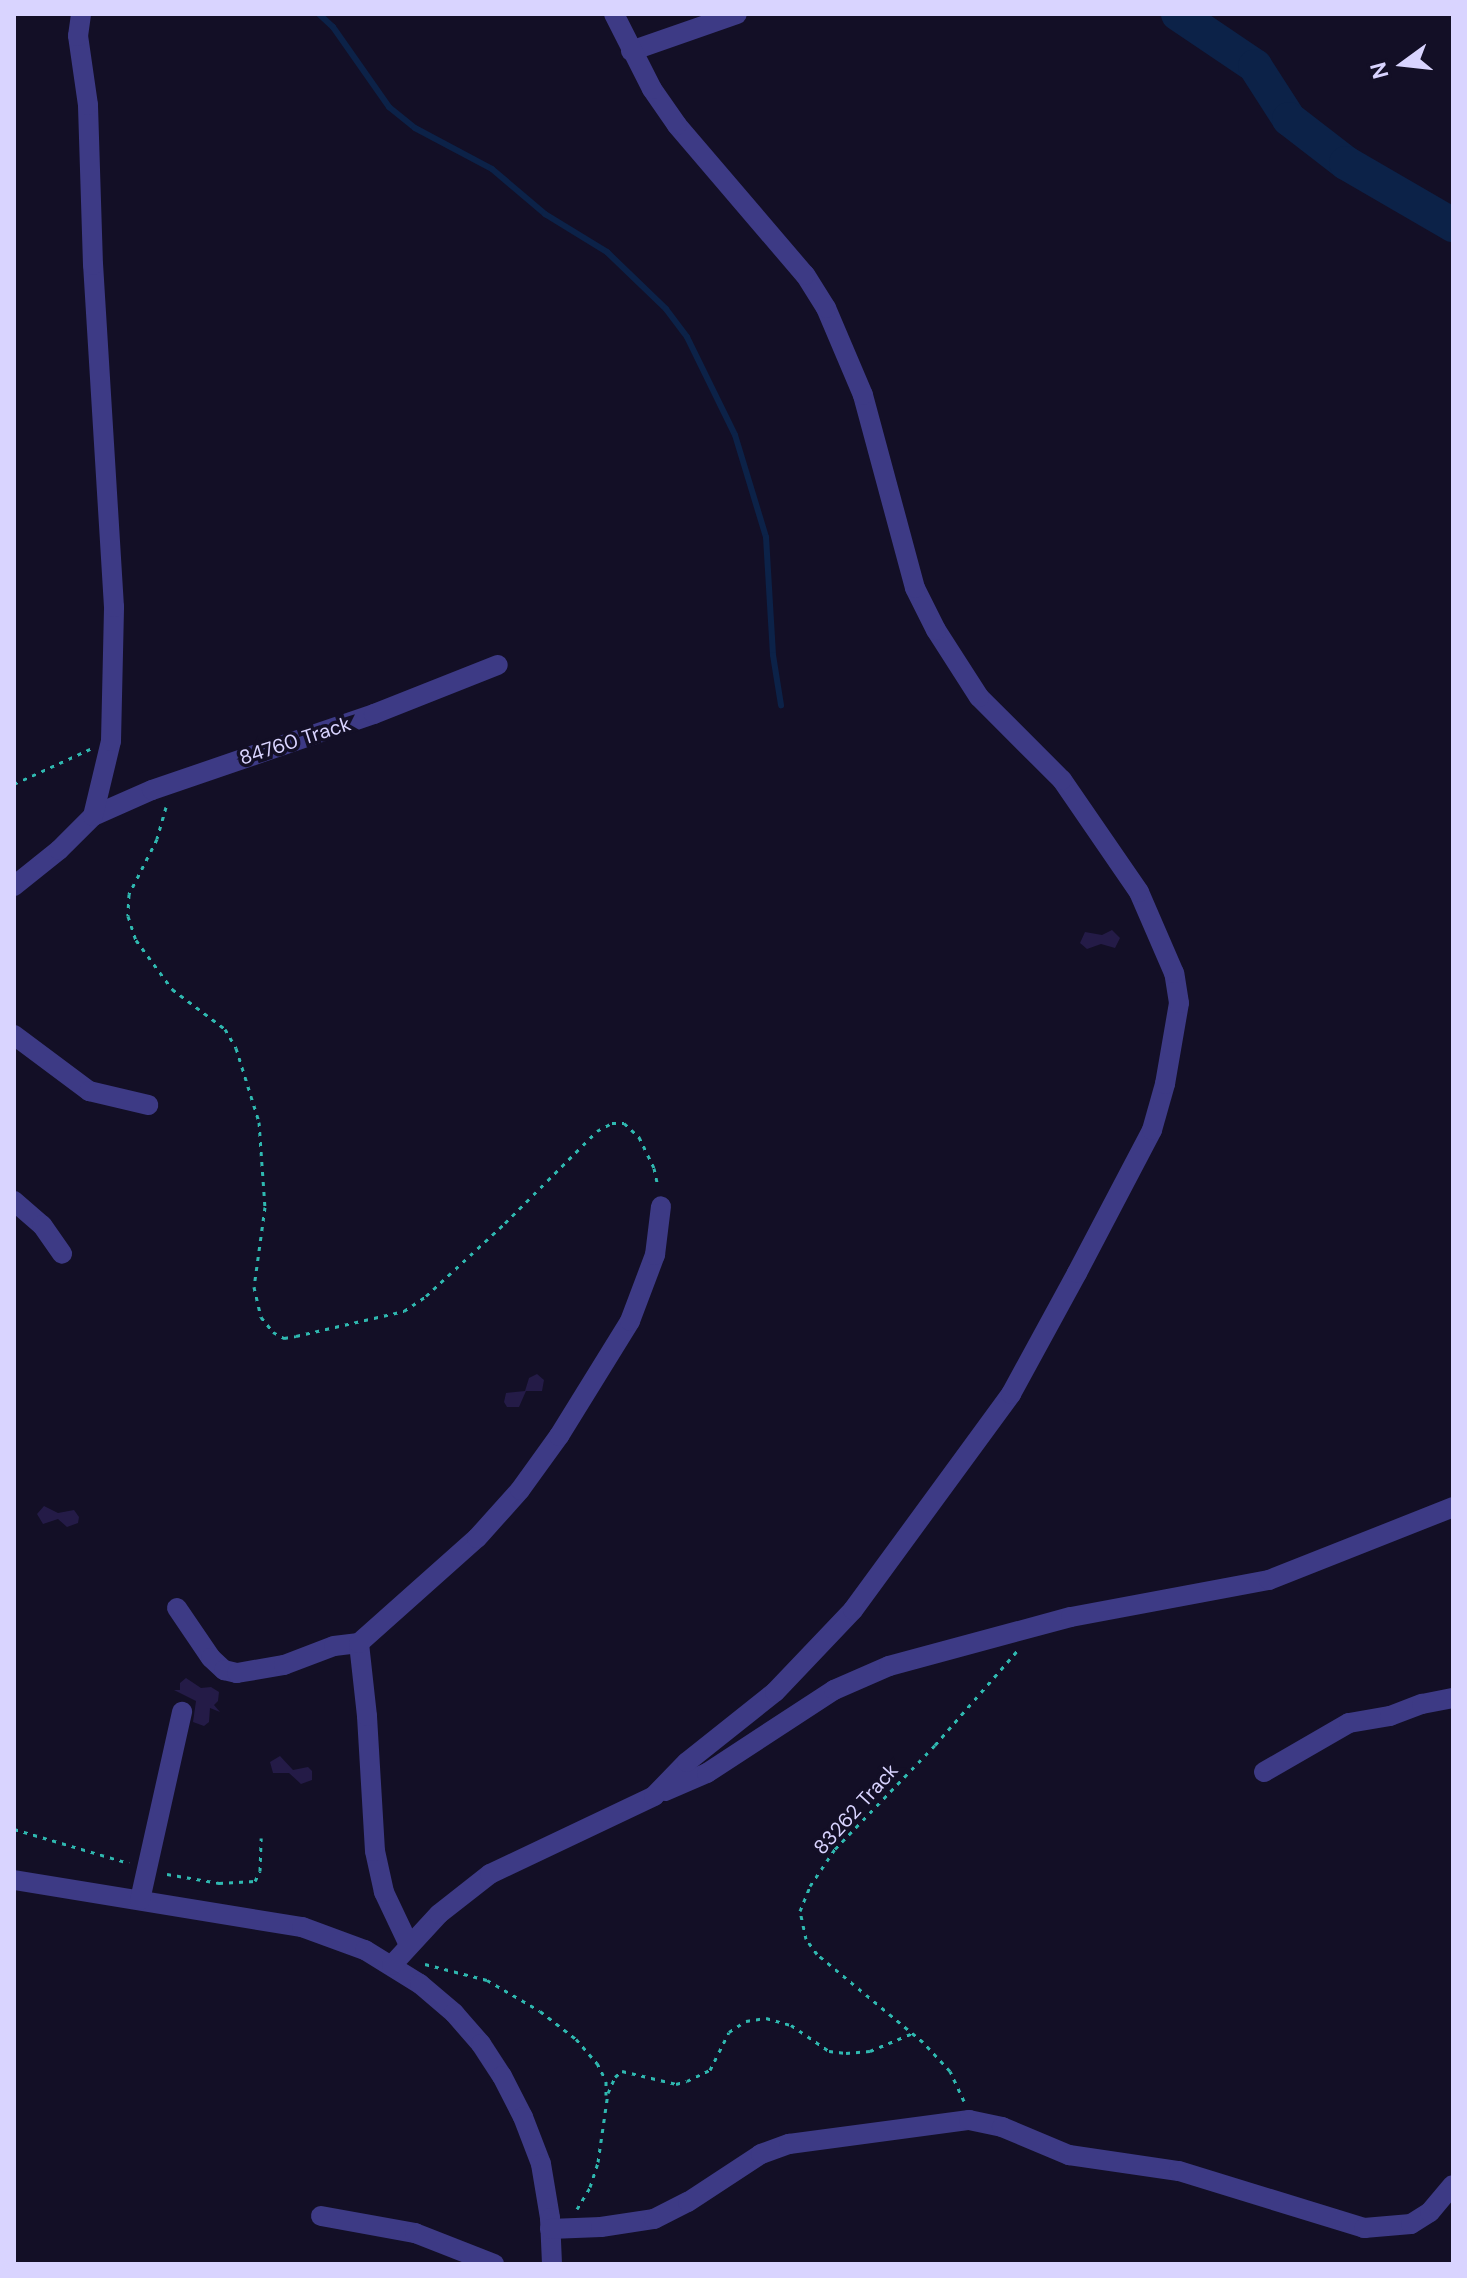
<!DOCTYPE html>
<html>
<head>
<meta charset="utf-8">
<style>
	body { margin:0 }
	#map { position:relative; width:1467px; height:2278px; overflow:hidden; background:#130f26; font-family:"DM Sans",sans-serif }
	div>[style] { position:absolute }
	.stream>* { height:6px; margin:-3px; padding:0 3px; transform-origin:3px; border-radius:3px; background:#0c2248 }
	.river>* { height:34px; margin:-17px; padding:0 17px; transform-origin:17px; border-radius:17px; background:#0c2248 }
	.building>* { inset:0; background:#241b47 }
	.path>* { height:3px; margin-top:-1.5px; transform-origin:0; background:repeating-linear-gradient(90deg,#2fb8b0 0 4px,transparent 0 10px) }
	.minor>* { height:20px; margin:-10px; padding:0 10px; transform-origin:10px; border-radius:10px; background:#3d3a85 }
	span { translate:-50% -50%; white-space:nowrap; text-align:center; line-height:1.15; -webkit-text-stroke:7px #130f26; paint-order:stroke }
	.street-label { font-size:20px; color:#d9d4ff }
	.frame { position:absolute; inset:0; border:16px solid #d9d4ff; pointer-events:none }
	.north { position:absolute; left:1363px; top:24px; width:80px; height:80px; -webkit-text-stroke:6px #130f26; paint-order:stroke; rotate:255deg; font-size:22px; font-weight:700; line-height:32px; text-align:center; color:#d9d4ff }
	.north::after { content:''; display:block; margin:auto; width:28px; height:36px; background:#d9d4ff; clip-path:polygon(50% 0,100% 100%,50% 72%,0 100%) }
</style>
</head>
<body>
<div id="map">
	<div class="stream">
		<div style="left:319px;top:14px;width:19px;rotate:43deg"></div>
		<div style="left:333px;top:27px;width:98px;rotate:55deg"></div>
		<div style="left:389px;top:107px;width:33px;rotate:39deg"></div>
		<div style="left:415px;top:128px;width:87px;rotate:28deg"></div>
		<div style="left:492px;top:169px;width:70px;rotate:40.3deg"></div>
		<div style="left:545px;top:214px;width:73px;rotate:31.5deg"></div>
		<div style="left:607px;top:252px;width:82px;rotate:44deg"></div>
		<div style="left:666px;top:309px;width:35px;rotate:53deg"></div>
		<div style="left:687px;top:337px;width:109px;rotate:63.9deg"></div>
		<div style="left:735px;top:435px;width:107px;rotate:73.1deg"></div>
		<div style="left:766px;top:537px;width:118px;rotate:86.6deg"></div>
		<div style="left:773px;top:655px;width:51px;rotate:80.9deg"></div>
	</div>
	<div class="river">
		<div style="left:1178px;top:14px;width:93px;rotate:34deg"></div>
		<div style="left:1255px;top:66px;width:63px;rotate:57.3deg"></div>
		<div style="left:1289px;top:119px;width:72px;rotate:37.7deg"></div>
		<div style="left:1346px;top:163px;width:124px;rotate:30.1deg"></div>
	</div>
	<div class="building">
		<div style="clip-path:polygon(1112px 930px,1120px 938px,1115px 948px,1101px 944px,1087px 949px,1080px 943px,1085px 932px,1102px 935px)"></div>
		<div style="clip-path:polygon(537px 1374px,544px 1380px,542px 1391px,526px 1391px,519px 1407px,507px 1407px,504px 1402px,506px 1393px,525px 1391px,529px 1378px)"></div>
		<div style="clip-path:polygon(44px 1506px,58px 1513px,74px 1510px,79px 1517px,78px 1523px,67px 1527px,58px 1519px,43px 1524px,37px 1514px)"></div>
		<div style="clip-path:polygon(186px 1678px,201px 1688px,211px 1687px,219px 1692px,218px 1701px,214px 1705px,220px 1712px,210px 1708px,209px 1722px,204px 1726px,193px 1722px,196px 1701px,174px 1690px,180px 1690px,180px 1683px)"></div>
		<div style="clip-path:polygon(280px 1756px,293px 1770px,308px 1767px,312px 1771px,312px 1780px,301px 1784px,289px 1773px,273px 1773px,270px 1762px)"></div>
	</div>
	<div class="path">
		<div style="left:14px;top:784px;width:84px;rotate:-24.7deg"></div>
		<div style="left:166px;top:807px;width:33px;rotate:106deg"></div>
		<div style="left:157px;top:839px;width:62px;rotate:117deg"></div>
		<div style="left:129px;top:894px;width:22px;rotate:93deg"></div>
		<div style="left:128px;top:916px;width:25px;rotate:72deg"></div>
		<div style="left:136px;top:940px;width:61px;rotate:53.7deg"></div>
		<div style="left:172px;top:989px;width:66px;rotate:37deg"></div>
		<div style="left:225px;top:1029px;width:22px;rotate:60deg"></div>
		<div style="left:236px;top:1048px;width:77px;rotate:72.7deg"></div>
		<div style="left:259px;top:1122px;width:85px;rotate:86deg"></div>
		<div style="left:265px;top:1207px;width:81px;rotate:97.8deg"></div>
		<div style="left:254px;top:1287px;width:31px;rotate:77deg"></div>
		<div style="left:261px;top:1317px;width:19px;rotate:51deg"></div>
		<div style="left:273px;top:1332px;width:13px;rotate:29deg"></div>
		<div style="left:284px;top:1338px;width:12px;rotate:-9deg"></div>
		<div style="left:296px;top:1336px;width:111px;rotate:-13deg"></div>
		<div style="left:404px;top:1311px;width:27px;rotate:-34deg"></div>
		<div style="left:426px;top:1296px;width:108px;rotate:-42.7deg"></div>
		<div style="left:505px;top:1223px;width:130px;rotate:-45deg"></div>
		<div style="left:597px;top:1131px;width:17px;rotate:-28deg"></div>
		<div style="left:612px;top:1123px;width:12px"></div>
		<div style="left:624px;top:1123px;width:21px;rotate:43deg"></div>
		<div style="left:639px;top:1137px;width:34px;rotate:64deg"></div>
		<div style="left:654px;top:1168px;width:19px;rotate:78deg"></div>
		<div style="left:14px;top:1829px;width:120px;rotate:16.5deg"></div>
		<div style="left:167px;top:1874px;width:53px;rotate:9.8deg"></div>
		<div style="left:219px;top:1883px;width:36px;rotate:-3deg"></div>
		<div style="left:255px;top:1881px;width:11px;rotate:-63deg"></div>
		<div style="left:260px;top:1871px;width:33px;rotate:-88deg"></div>
		<div style="left:425px;top:1964px;width:64px;rotate:14.5deg"></div>
		<div style="left:487px;top:1980px;width:61px;rotate:30.3deg"></div>
		<div style="left:540px;top:2011px;width:46px;rotate:37.9deg"></div>
		<div style="left:576px;top:2039px;width:32px;rotate:49deg"></div>
		<div style="left:597px;top:2063px;width:20px;rotate:63deg"></div>
		<div style="left:606px;top:2081px;width:14px;rotate:90deg"></div>
		<div style="left:964px;top:2101px;width:33px;rotate:-115deg"></div>
		<div style="left:950px;top:2071px;width:40px;rotate:-133deg"></div>
		<div style="left:923px;top:2042px;width:138px;rotate:-140.3deg"></div>
		<div style="left:817px;top:1954px;width:19px;rotate:-126deg"></div>
		<div style="left:806px;top:1939px;width:29px;rotate:-102deg"></div>
		<div style="left:800px;top:1911px;width:27px;rotate:-68deg"></div>
		<div style="left:810px;top:1886px;width:45px;rotate:-56deg"></div>
		<div style="left:835px;top:1849px;width:144px;rotate:-46.1deg"></div>
		<div style="left:935px;top:1745px;width:126px;rotate:-48.9deg"></div>
		<div style="left:577px;top:2209px;width:26px;rotate:-59deg"></div>
		<div style="left:590px;top:2187px;width:26px;rotate:-72deg"></div>
		<div style="left:598px;top:2162px;width:70px;rotate:-81.8deg"></div>
		<div style="left:608px;top:2093px;width:17px;rotate:-66deg"></div>
		<div style="left:615px;top:2077px;width:9px;rotate:-41deg"></div>
		<div style="left:622px;top:2071px;width:56px;rotate:13.5deg"></div>
		<div style="left:676px;top:2084px;width:11px;rotate:-15deg"></div>
		<div style="left:687px;top:2081px;width:25px;rotate:-26deg"></div>
		<div style="left:710px;top:2070px;width:42px;rotate:-63.4deg"></div>
		<div style="left:729px;top:2032px;width:20px;rotate:-33deg"></div>
		<div style="left:746px;top:2021px;width:20px;rotate:-9deg"></div>
		<div style="left:766px;top:2018px;width:26px;rotate:16deg"></div>
		<div style="left:791px;top:2025px;width:46px;rotate:34.4deg"></div>
		<div style="left:829px;top:2051px;width:17px;rotate:7deg"></div>
		<div style="left:846px;top:2053px;width:24px;rotate:-5deg"></div>
		<div style="left:870px;top:2051px;width:47px;rotate:-22.7deg"></div>
	</div>
	<div class="minor">
		<div style="left:631px;top:51px;width:112px;rotate:-19.2deg"></div>
		<div style="left:93px;top:816px;width:64px;rotate:-23.8deg"></div>
		<div style="left:152px;top:790px;width:235px;rotate:-18.9deg"></div>
		<div style="left:374px;top:714px;width:133px;rotate:-21.6deg"></div>
		<div style="left:14px;top:886px;width:58px;rotate:-38.7deg"></div>
		<div style="left:59px;top:850px;width:48px;rotate:-45deg"></div>
		<div style="left:93px;top:816px;width:77px;rotate:-76.5deg"></div>
		<div style="left:111px;top:741px;width:134px;rotate:-88.7deg"></div>
		<div style="left:114px;top:607px;width:343px;rotate:-93.5deg"></div>
		<div style="left:93px;top:265px;width:160px;rotate:-91.8deg"></div>
		<div style="left:88px;top:105px;width:70px;rotate:-98.2deg"></div>
		<div style="left:78px;top:36px;width:22px;rotate:-82deg"></div>
		<div style="left:14px;top:1035px;width:94px;rotate:36.7deg"></div>
		<div style="left:89px;top:1091px;width:61px;rotate:13.3deg"></div>
		<div style="left:14px;top:1201px;width:37px;rotate:41deg"></div>
		<div style="left:42px;top:1225px;width:35px;rotate:55deg"></div>
		<div style="left:177px;top:1608px;width:60px;rotate:55.8deg"></div>
		<div style="left:211px;top:1658px;width:18px;rotate:43deg"></div>
		<div style="left:224px;top:1670px;width:13px;rotate:13deg"></div>
		<div style="left:237px;top:1673px;width:48px;rotate:-9.7deg"></div>
		<div style="left:284px;top:1665px;width:53px;rotate:-20.8deg"></div>
		<div style="left:334px;top:1646px;width:25px;rotate:-7deg"></div>
		<div style="left:1264px;top:1772px;width:98px;rotate:-30deg"></div>
		<div style="left:1349px;top:1723px;width:42px;rotate:-9.7deg"></div>
		<div style="left:1390px;top:1716px;width:34px;rotate:-21deg"></div>
		<div style="left:1422px;top:1704px;width:32px;rotate:-11deg"></div>
		<div style="left:665px;top:1791px;width:46px;rotate:-23.2deg"></div>
		<div style="left:707px;top:1773px;width:152px;rotate:-33.2deg"></div>
		<div style="left:834px;top:1690px;width:60px;rotate:-23.6deg"></div>
		<div style="left:889px;top:1666px;width:188px;rotate:-15.1deg"></div>
		<div style="left:1071px;top:1617px;width:201px;rotate:-10.6deg"></div>
		<div style="left:1269px;top:1580px;width:198px;rotate:-21.6deg"></div>
		<div style="left:14px;top:1880px;width:292px;rotate:9.3deg"></div>
		<div style="left:302px;top:1927px;width:67px;rotate:20.1deg"></div>
		<div style="left:365px;top:1950px;width:65px;rotate:31.7deg"></div>
		<div style="left:420px;top:1984px;width:45px;rotate:40.5deg"></div>
		<div style="left:454px;top:2013px;width:41px;rotate:48.9deg"></div>
		<div style="left:481px;top:2044px;width:38px;rotate:57deg"></div>
		<div style="left:502px;top:2076px;width:46px;rotate:62.9deg"></div>
		<div style="left:523px;top:2117px;width:50px;rotate:69deg"></div>
		<div style="left:541px;top:2164px;width:55px;rotate:80.5deg"></div>
		<div style="left:550px;top:2218px;width:46px;rotate:87.5deg"></div>
		<div style="left:140px;top:1900px;width:193px;rotate:-77.4deg"></div>
		<div style="left:409px;top:1945px;width:59px;rotate:-115.3deg"></div>
		<div style="left:384px;top:1892px;width:42px;rotate:-102.4deg"></div>
		<div style="left:375px;top:1851px;width:135px;rotate:-93.4deg"></div>
		<div style="left:367px;top:1716px;width:73px;rotate:-96.3deg"></div>
		<div style="left:359px;top:1643px;width:158px;rotate:-41.7deg"></div>
		<div style="left:477px;top:1538px;width:64px;rotate:-48.1deg"></div>
		<div style="left:520px;top:1490px;width:67px;rotate:-54.2deg"></div>
		<div style="left:559px;top:1436px;width:135px;rotate:-58.3deg"></div>
		<div style="left:630px;top:1321px;width:71px;rotate:-69.3deg"></div>
		<div style="left:655px;top:1255px;width:49px;rotate:-83deg"></div>
		<div style="left:392px;top:1965px;width:69px;rotate:-47.3deg"></div>
		<div style="left:439px;top:1914px;width:65px;rotate:-38.1deg"></div>
		<div style="left:490px;top:1874px;width:182px;rotate:-25.4deg"></div>
		<div style="left:654px;top:1796px;width:47px;rotate:-45.9deg"></div>
		<div style="left:687px;top:1762px;width:112px;rotate:-38.5deg"></div>
		<div style="left:775px;top:1692px;width:113px;rotate:-46.4deg"></div>
		<div style="left:853px;top:1610px;width:268px;rotate:-53.8deg"></div>
		<div style="left:1011px;top:1394px;width:138px;rotate:-61.4deg"></div>
		<div style="left:1077px;top:1273px;width:161px;rotate:-62.3deg"></div>
		<div style="left:1152px;top:1130px;width:48px;rotate:-74.2deg"></div>
		<div style="left:1165px;top:1084px;width:82px;rotate:-80.2deg"></div>
		<div style="left:1179px;top:1003px;width:30px;rotate:-99deg"></div>
		<div style="left:1174px;top:973px;width:88px;rotate:-113.4deg"></div>
		<div style="left:1139px;top:892px;width:136px;rotate:-124.5deg"></div>
		<div style="left:1062px;top:780px;width:117px;rotate:-135deg"></div>
		<div style="left:979px;top:697px;width:80px;rotate:-122.7deg"></div>
		<div style="left:936px;top:630px;width:47px;rotate:-116.6deg"></div>
		<div style="left:915px;top:588px;width:200px;rotate:-105.1deg"></div>
		<div style="left:863px;top:395px;width:95px;rotate:-113deg"></div>
		<div style="left:826px;top:308px;width:39px;rotate:-122deg"></div>
		<div style="left:805px;top:275px;width:197px;rotate:-130.5deg"></div>
		<div style="left:677px;top:125px;width:44px;rotate:-124.8deg"></div>
		<div style="left:652px;top:89px;width:84px;rotate:-116.9deg"></div>
		<div style="left:321px;top:2216px;width:96px;rotate:10.3deg"></div>
		<div style="left:415px;top:2233px;width:85px;rotate:21.4deg"></div>
		<div style="left:550px;top:2229px;width:51px;rotate:-2.2deg"></div>
		<div style="left:601px;top:2227px;width:54px;rotate:-8.6deg"></div>
		<div style="left:654px;top:2219px;width:38px;rotate:-27deg"></div>
		<div style="left:688px;top:2202px;width:87px;rotate:-33.3deg"></div>
		<div style="left:761px;top:2154px;width:30px;rotate:-20deg"></div>
		<div style="left:789px;top:2144px;width:182px;rotate:-7.6deg"></div>
		<div style="left:969px;top:2120px;width:34px;rotate:12deg"></div>
		<div style="left:1002px;top:2127px;width:73px;rotate:22.7deg"></div>
		<div style="left:1069px;top:2155px;width:111px;rotate:8.3deg"></div>
		<div style="left:1179px;top:2171px;width:194px;rotate:17.1deg"></div>
		<div style="left:1364px;top:2228px;width:47px;rotate:-4.9deg"></div>
		<div style="left:1411px;top:2224px;width:22px;rotate:-32deg"></div>
		<div style="left:1430px;top:2212px;width:35px;rotate:-50deg"></div>
	</div>
	<div class="street-label">
		<span style="left:295px;top:741px;rotate:-18deg">84760 Track</span>
		<span style="left:856px;top:1809px;rotate:-48deg">83262 Track</span>
	</div>
	<div class="frame"></div>
	<div class="north">N</div>
</div>
</body>
</html>
